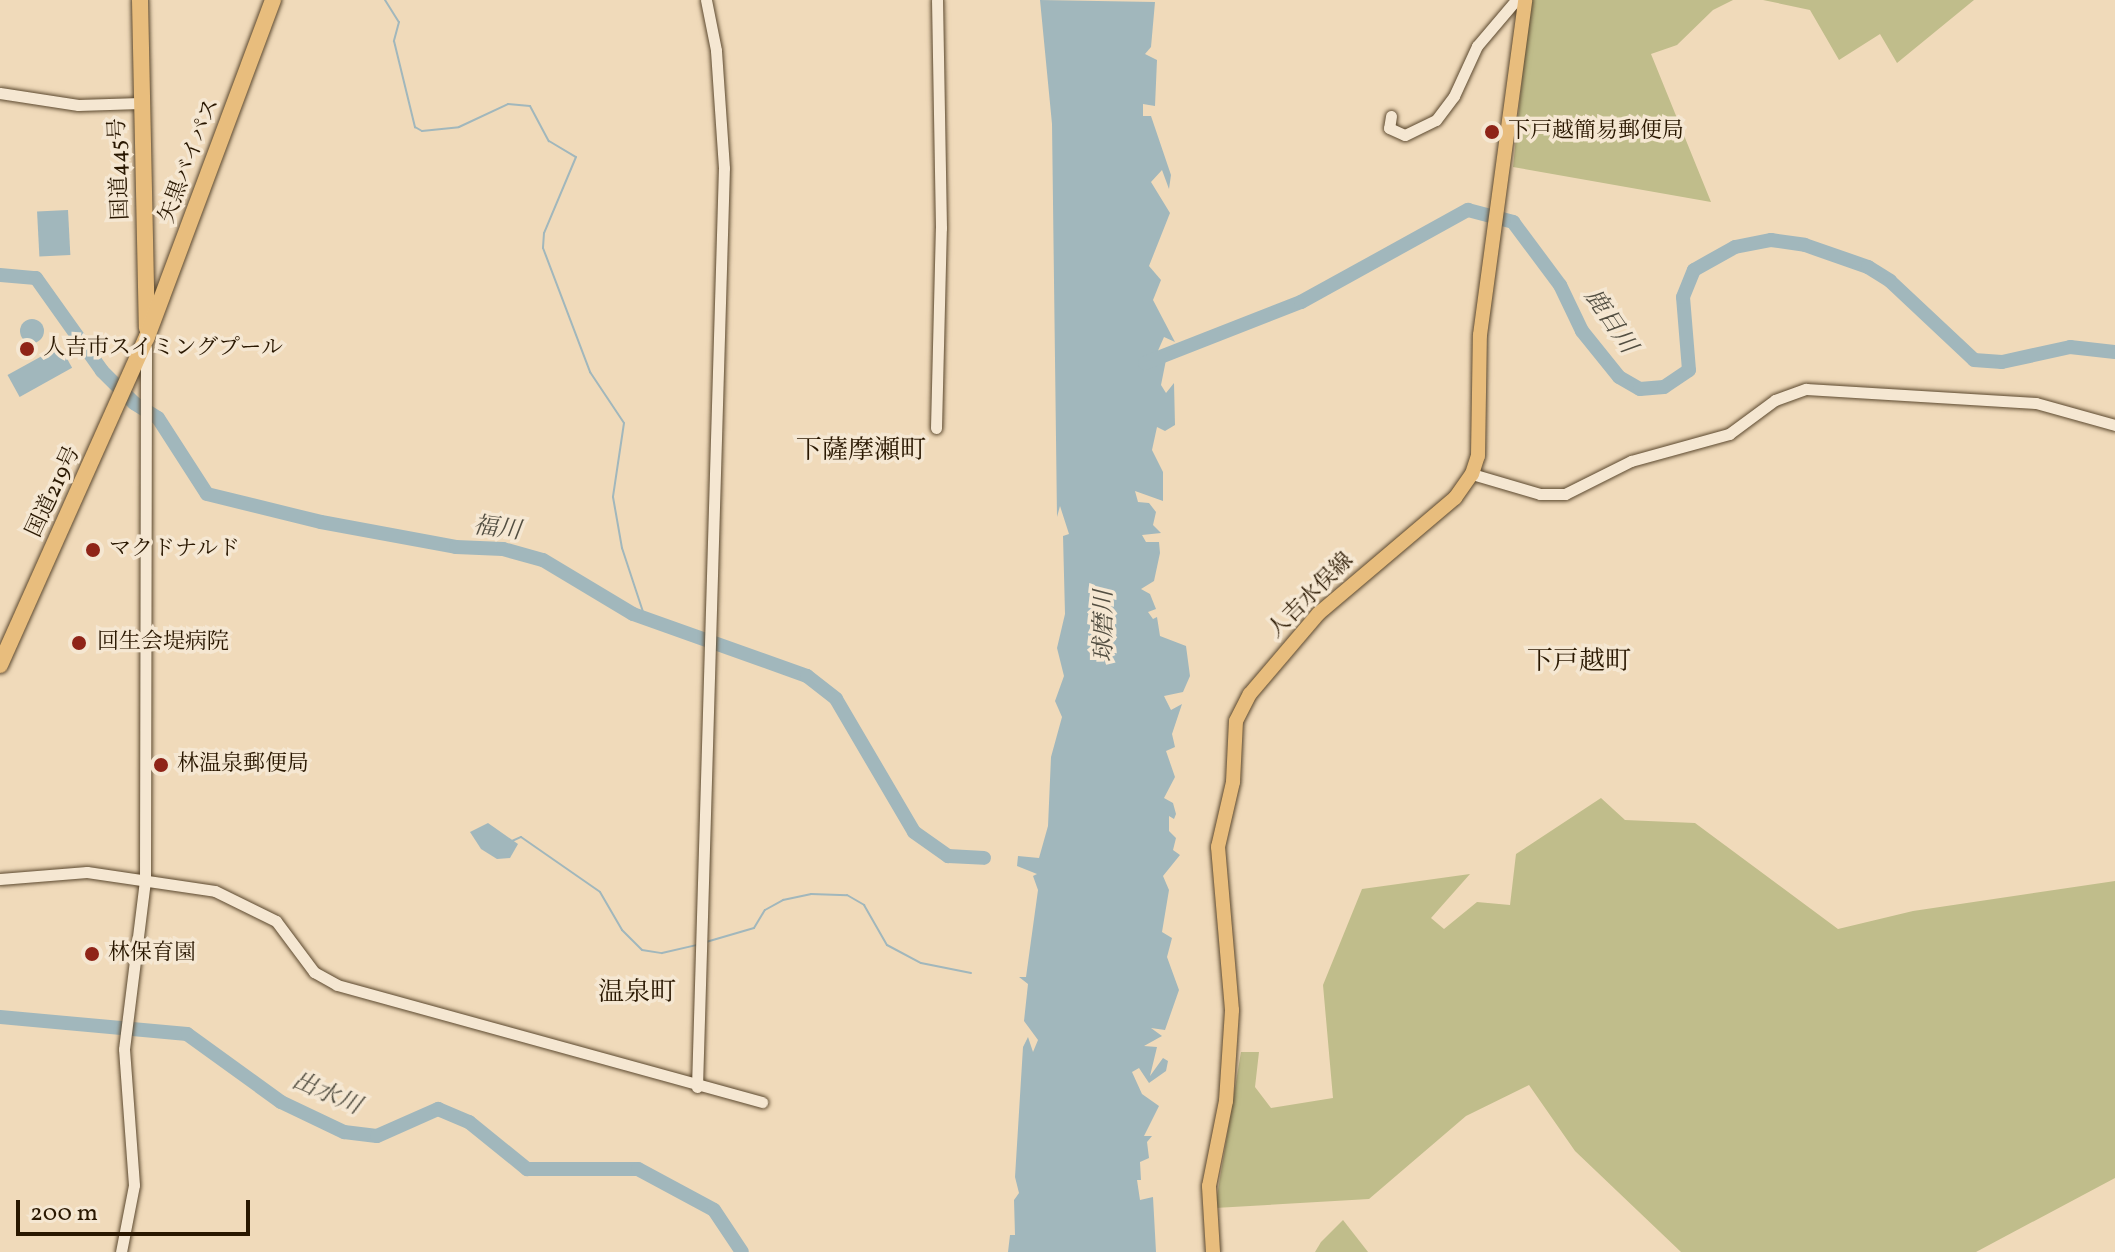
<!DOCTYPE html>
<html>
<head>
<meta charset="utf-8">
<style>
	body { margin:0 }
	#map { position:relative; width:2115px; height:1252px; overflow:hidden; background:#f0daba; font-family:Vollkorn,"Noto Serif JP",serif }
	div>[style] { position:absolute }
	.green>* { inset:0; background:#c0bd8b }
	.water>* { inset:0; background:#a1b7bc; transform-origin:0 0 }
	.round { border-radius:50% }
	.stream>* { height:2px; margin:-1px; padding:0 1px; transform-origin:1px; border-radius:1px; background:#a1b7bc }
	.river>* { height:14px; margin:-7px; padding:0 7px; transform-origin:7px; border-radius:7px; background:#a1b7bc }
	.roads { filter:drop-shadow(0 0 2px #5b482e) drop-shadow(0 0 2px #5b482e) }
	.tertiary>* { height:11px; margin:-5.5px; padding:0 5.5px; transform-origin:5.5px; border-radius:5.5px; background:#f5e7d2 }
	.primary>* { height:14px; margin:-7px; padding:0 7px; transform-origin:7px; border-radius:7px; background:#e8bd7d }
	.trunk>* { height:16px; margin:-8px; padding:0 8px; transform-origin:8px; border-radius:8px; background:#e8bd7d }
	.dots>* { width:22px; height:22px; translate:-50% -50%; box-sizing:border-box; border:4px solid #f5e7d2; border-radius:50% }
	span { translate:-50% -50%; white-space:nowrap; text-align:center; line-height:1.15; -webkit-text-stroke:7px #f5e7d2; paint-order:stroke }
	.poi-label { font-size:22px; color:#291700 }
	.left { translate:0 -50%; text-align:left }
	.street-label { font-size:22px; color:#291700 }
	.water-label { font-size:24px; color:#534f42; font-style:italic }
	.quarter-label { font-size:26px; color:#291700 }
	.scale { position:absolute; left:16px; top:1200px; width:234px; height:36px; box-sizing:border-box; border:4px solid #291700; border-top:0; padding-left:10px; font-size:24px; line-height:28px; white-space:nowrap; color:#291700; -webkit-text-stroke:6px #f5e7d2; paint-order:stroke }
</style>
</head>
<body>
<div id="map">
	<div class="green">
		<div style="clip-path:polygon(1530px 0,1733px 0,1713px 10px,1677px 45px,1651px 54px,1711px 202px,1513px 167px)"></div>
		<div style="clip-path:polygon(1763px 0,1974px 0,1897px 63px,1880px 34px,1839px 60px,1810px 10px)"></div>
		<div style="clip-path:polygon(1601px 798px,1625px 820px,1695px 823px,1838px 929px,1913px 911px,2115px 881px,2115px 1178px,1976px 1252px,1681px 1252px,1575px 1151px,1529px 1085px,1466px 1116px,1369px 1199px,1215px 1208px,1241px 1052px,1259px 1052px,1255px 1087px,1271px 1108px,1333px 1098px,1323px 985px,1362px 889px,1470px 874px,1431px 918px,1444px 929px,1477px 902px,1510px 905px,1516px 854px)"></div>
		<div style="clip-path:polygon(1343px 1220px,1368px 1252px,1315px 1252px,1321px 1242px)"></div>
	</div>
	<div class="water">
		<div style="clip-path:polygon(1040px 0,1155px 2px,1151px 47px,1145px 54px,1157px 60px,1155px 106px,1143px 104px,1143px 116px,1151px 116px,1171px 175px,1169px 189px,1162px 170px,1151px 182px,1170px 213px,1149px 266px,1161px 280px,1153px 300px,1175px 342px,1164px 337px,1157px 353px,1166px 360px,1161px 385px,1166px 393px,1174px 383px,1175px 425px,1165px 431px,1157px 427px,1152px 450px,1163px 472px,1163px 501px,1135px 491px,1138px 502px,1149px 503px,1156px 512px,1153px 525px,1161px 533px,1142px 535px,1146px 542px,1159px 542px,1160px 553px,1154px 581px,1141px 589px,1150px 594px,1156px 609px,1148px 612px,1153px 619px,1157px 617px,1160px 636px,1186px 646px,1190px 676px,1183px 692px,1164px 696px,1171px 710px,1182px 704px,1172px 734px,1175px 747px,1166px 751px,1175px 777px,1164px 798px,1173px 803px,1176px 814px,1174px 819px,1169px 816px,1169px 831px,1176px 838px,1173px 850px,1180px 855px,1163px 876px,1169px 890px,1162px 932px,1172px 938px,1167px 957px,1179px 990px,1165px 1030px,1151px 1028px,1162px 1036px,1144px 1046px,1157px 1047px,1150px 1076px,1163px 1058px,1168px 1061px,1166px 1071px,1149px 1083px,1139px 1068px,1132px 1072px,1142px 1094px,1159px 1106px,1144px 1136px,1152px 1136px,1147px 1142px,1149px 1158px,1140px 1162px,1141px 1180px,1137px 1180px,1140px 1200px,1153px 1197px,1156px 1252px,1008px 1252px,1010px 1235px,1015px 1235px,1014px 1200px,1019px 1193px,1015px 1177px,1023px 1047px,1028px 1037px,1033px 1052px,1038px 1040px,1024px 1021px,1028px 984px,1019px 977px,1026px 977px,1038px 890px,1033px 876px,1037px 874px,1017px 866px,1018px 856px,1039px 858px,1048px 826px,1051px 757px,1062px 717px,1055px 701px,1064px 676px,1057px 648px,1065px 614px,1063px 536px,1069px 534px,1060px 506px,1057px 517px,1052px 124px)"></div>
		<div style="left:68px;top:210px;width:45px;height:31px;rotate:87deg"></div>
		<div class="round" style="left:20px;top:319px;width:24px;height:24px"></div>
		<div style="left:60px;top:346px;width:25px;height:60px;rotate:61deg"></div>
		<div style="clip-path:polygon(488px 823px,518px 844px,510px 858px,497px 859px,481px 849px,470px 832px)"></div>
	</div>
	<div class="stream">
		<div style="left:385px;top:0;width:26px;rotate:58deg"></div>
		<div style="left:399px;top:22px;width:20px;rotate:105deg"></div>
		<div style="left:394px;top:41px;width:89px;rotate:76.3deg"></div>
		<div style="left:415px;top:127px;width:8px;rotate:30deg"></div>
		<div style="left:422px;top:131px;width:37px;rotate:-6deg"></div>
		<div style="left:459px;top:127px;width:54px;rotate:-25.1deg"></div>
		<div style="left:508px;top:104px;width:22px;rotate:5deg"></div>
		<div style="left:530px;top:106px;width:40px;rotate:62deg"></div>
		<div style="left:549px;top:141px;width:31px;rotate:31deg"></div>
		<div style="left:576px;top:157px;width:82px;rotate:112.8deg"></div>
		<div style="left:544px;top:233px;width:15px;rotate:94deg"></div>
		<div style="left:543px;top:248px;width:133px;rotate:69.2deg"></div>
		<div style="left:590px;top:372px;width:61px;rotate:56.3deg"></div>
		<div style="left:624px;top:423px;width:75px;rotate:98.5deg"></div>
		<div style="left:613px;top:497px;width:52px;rotate:80deg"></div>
		<div style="left:622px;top:548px;width:74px;rotate:71.8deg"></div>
		<div style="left:512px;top:841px;width:10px;rotate:-24deg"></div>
		<div style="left:521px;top:837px;width:96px;rotate:34.8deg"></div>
		<div style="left:600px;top:892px;width:44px;rotate:59.9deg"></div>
		<div style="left:622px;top:930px;width:28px;rotate:45deg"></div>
		<div style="left:642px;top:950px;width:20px;rotate:9deg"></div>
		<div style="left:662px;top:953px;width:35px;rotate:-13deg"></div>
		<div style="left:706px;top:942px;width:50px;rotate:-16.3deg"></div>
		<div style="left:754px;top:928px;width:21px;rotate:-59deg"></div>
		<div style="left:765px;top:910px;width:21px;rotate:-29deg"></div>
		<div style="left:783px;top:900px;width:29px;rotate:-12deg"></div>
		<div style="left:811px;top:894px;width:36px;rotate:2deg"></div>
		<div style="left:847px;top:895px;width:20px;rotate:30deg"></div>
		<div style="left:864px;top:905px;width:46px;rotate:60.1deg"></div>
		<div style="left:887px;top:945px;width:38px;rotate:28deg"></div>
		<div style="left:921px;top:963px;width:51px;rotate:11.3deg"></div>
	</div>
	<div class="river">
		<div style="left:0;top:275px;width:36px;rotate:5deg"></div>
		<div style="left:36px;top:278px;width:114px;rotate:54.6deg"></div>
		<div style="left:102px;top:371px;width:45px;rotate:45deg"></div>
		<div style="left:134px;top:403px;width:28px;rotate:32deg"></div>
		<div style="left:158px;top:418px;width:90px;rotate:57.2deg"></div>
		<div style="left:207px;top:494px;width:117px;rotate:13.8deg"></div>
		<div style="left:321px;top:522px;width:137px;rotate:10.5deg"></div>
		<div style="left:456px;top:547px;width:47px;rotate:2.4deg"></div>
		<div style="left:503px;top:549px;width:41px;rotate:15.4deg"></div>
		<div style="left:543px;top:560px;width:105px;rotate:31deg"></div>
		<div style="left:633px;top:614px;width:185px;rotate:19.6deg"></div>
		<div style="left:807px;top:676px;width:37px;rotate:38deg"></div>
		<div style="left:836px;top:699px;width:154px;rotate:59.6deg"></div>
		<div style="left:914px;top:832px;width:42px;rotate:35.2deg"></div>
		<div style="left:948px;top:856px;width:36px;rotate:3deg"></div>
		<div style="left:1145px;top:363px;width:168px;rotate:-21.4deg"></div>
		<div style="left:1301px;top:302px;width:191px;rotate:-28.9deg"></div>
		<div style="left:1468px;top:210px;width:47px;rotate:14.9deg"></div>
		<div style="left:1513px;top:222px;width:79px;rotate:53.3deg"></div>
		<div style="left:1560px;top:285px;width:51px;rotate:64.4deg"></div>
		<div style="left:1582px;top:331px;width:59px;rotate:51.2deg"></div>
		<div style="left:1619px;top:377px;width:24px;rotate:30deg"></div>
		<div style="left:1640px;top:389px;width:24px;rotate:-5deg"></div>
		<div style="left:1664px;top:387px;width:30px;rotate:-34deg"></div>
		<div style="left:1689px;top:370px;width:73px;rotate:-94.7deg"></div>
		<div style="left:1683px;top:297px;width:29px;rotate:-68deg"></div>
		<div style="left:1694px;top:270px;width:47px;rotate:-29.3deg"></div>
		<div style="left:1735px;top:247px;width:37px;rotate:-11deg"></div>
		<div style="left:1771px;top:240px;width:34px;rotate:8deg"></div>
		<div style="left:1805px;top:245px;width:67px;rotate:19.2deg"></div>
		<div style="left:1868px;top:267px;width:26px;rotate:32deg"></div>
		<div style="left:1890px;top:281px;width:115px;rotate:43.2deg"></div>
		<div style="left:1974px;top:360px;width:28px;rotate:4deg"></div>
		<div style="left:2002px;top:362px;width:70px;rotate:-12.4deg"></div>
		<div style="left:2070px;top:347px;width:45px;rotate:6.3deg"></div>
		<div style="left:0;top:1017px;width:188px;rotate:5.2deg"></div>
		<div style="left:187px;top:1034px;width:116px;rotate:35.9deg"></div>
		<div style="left:281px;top:1102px;width:70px;rotate:25.5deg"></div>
		<div style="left:344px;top:1132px;width:33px;rotate:7deg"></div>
		<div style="left:377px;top:1136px;width:67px;rotate:-23.9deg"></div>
		<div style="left:438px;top:1109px;width:34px;rotate:23deg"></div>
		<div style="left:469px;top:1122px;width:75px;rotate:39deg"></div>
		<div style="left:527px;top:1169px;width:111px"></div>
		<div style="left:638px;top:1169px;width:86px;rotate:28.3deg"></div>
		<div style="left:714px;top:1210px;width:50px;rotate:56.3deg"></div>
	</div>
	<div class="roads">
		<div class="tertiary">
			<div style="left:0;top:93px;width:79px;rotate:8.7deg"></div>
			<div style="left:78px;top:105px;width:62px;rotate:-1.8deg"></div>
			<div style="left:1391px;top:116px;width:12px;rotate:99deg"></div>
			<div style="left:1389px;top:128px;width:17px;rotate:24deg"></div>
			<div style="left:1405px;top:135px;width:34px;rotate:-26deg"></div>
			<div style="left:1436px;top:120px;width:30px;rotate:-53deg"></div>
			<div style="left:1454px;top:96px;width:55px;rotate:-65.3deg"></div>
			<div style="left:1477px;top:46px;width:60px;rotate:-49.7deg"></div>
			<div style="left:936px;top:428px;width:200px;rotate:-88.6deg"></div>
			<div style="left:941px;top:228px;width:228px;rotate:-91deg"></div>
			<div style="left:1472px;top:474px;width:71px;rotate:16.4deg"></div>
			<div style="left:1540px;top:494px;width:25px"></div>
			<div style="left:1565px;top:494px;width:74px;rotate:-26.6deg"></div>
			<div style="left:1631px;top:461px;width:102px;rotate:-15.4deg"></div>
			<div style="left:1729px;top:434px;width:57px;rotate:-36.5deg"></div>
			<div style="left:1775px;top:400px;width:33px;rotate:-20deg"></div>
			<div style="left:1806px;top:389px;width:230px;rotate:3.5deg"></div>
			<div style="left:2036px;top:403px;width:82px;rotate:15.6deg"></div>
			<div style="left:0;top:879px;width:87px;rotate:-4.6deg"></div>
			<div style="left:87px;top:872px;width:129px;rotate:8.4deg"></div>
			<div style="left:215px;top:891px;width:68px;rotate:26.2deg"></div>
			<div style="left:276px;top:921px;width:64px;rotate:53.3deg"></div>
			<div style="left:314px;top:972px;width:26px;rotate:29deg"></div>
			<div style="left:337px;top:985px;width:441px;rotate:15.4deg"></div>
			<div style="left:697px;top:1087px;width:919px;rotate:-88.32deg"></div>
			<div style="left:724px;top:168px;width:118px;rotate:-93.9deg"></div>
			<div style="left:716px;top:50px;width:51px;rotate:-101.3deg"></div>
			<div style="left:121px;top:1252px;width:68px;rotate:-79deg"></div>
			<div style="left:134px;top:1185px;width:136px;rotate:-94.2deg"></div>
			<div style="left:124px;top:1049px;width:170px;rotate:-82.9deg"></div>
			<div style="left:145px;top:880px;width:532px;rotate:-89.89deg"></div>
		</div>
		<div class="primary">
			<div style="left:1213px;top:1252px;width:66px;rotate:-93.5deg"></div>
			<div style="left:1209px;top:1186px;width:87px;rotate:-78.7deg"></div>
			<div style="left:1226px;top:1101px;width:91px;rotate:-86.2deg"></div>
			<div style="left:1232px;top:1010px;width:164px;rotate:-94.9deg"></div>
			<div style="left:1218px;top:847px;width:67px;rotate:-77deg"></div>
			<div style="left:1233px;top:782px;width:61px;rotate:-87.2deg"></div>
			<div style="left:1236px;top:721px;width:30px;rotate:-63deg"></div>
			<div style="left:1250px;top:694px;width:105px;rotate:-49.6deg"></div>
			<div style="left:1318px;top:614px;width:180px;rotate:-40.3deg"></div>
			<div style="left:1455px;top:498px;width:29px;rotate:-55deg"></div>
			<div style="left:1472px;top:474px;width:19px;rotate:-72deg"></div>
			<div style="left:1478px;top:456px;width:121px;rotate:-89.1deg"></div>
			<div style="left:1480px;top:335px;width:338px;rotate:-82.3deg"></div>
		</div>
		<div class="trunk">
			<div style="left:140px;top:0;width:328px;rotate:88.8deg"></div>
			<div style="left:0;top:665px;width:359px;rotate:-65.9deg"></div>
			<div style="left:147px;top:337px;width:360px;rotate:-69.5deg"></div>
		</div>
	</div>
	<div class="dots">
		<div style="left:1492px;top:132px;background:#8f2418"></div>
		<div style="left:27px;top:349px;background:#8f2418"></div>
		<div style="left:93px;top:550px;background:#8f2418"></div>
		<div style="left:79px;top:643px;background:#8f2418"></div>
		<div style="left:161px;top:765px;background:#8f2418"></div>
		<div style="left:92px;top:954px;background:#8f2418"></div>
	</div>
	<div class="poi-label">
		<span class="left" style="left:1508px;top:132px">下戸越簡易郵便局</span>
		<span class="left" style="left:43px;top:349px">人吉市スイミングプール</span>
		<span class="left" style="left:109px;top:550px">マクドナルド</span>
		<span class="left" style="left:97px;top:643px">回生会堤病院</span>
		<span class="left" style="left:177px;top:765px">林温泉郵便局</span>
		<span class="left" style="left:108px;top:954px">林保育園</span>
	</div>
	<div class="street-label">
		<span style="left:190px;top:161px;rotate:-69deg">矢黒バイパス</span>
		<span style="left:120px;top:169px;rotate:-92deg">国道445号</span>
		<span style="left:54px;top:492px;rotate:-65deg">国道219号</span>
		<span style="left:1311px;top:596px;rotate:-45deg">人吉水俣線</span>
	</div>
	<div class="water-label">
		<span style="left:1609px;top:322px;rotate:56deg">鹿目川</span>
		<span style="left:497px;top:530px;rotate:7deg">福川</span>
		<span style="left:1106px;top:626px;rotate:-90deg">球磨川</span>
		<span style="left:326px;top:1095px;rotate:23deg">出水川</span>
	</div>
	<div class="quarter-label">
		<span style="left:861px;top:452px">下薩摩瀬町</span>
		<span style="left:1579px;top:663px">下戸越町</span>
		<span style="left:637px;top:994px">温泉町</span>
	</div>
	<div class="scale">200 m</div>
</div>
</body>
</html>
